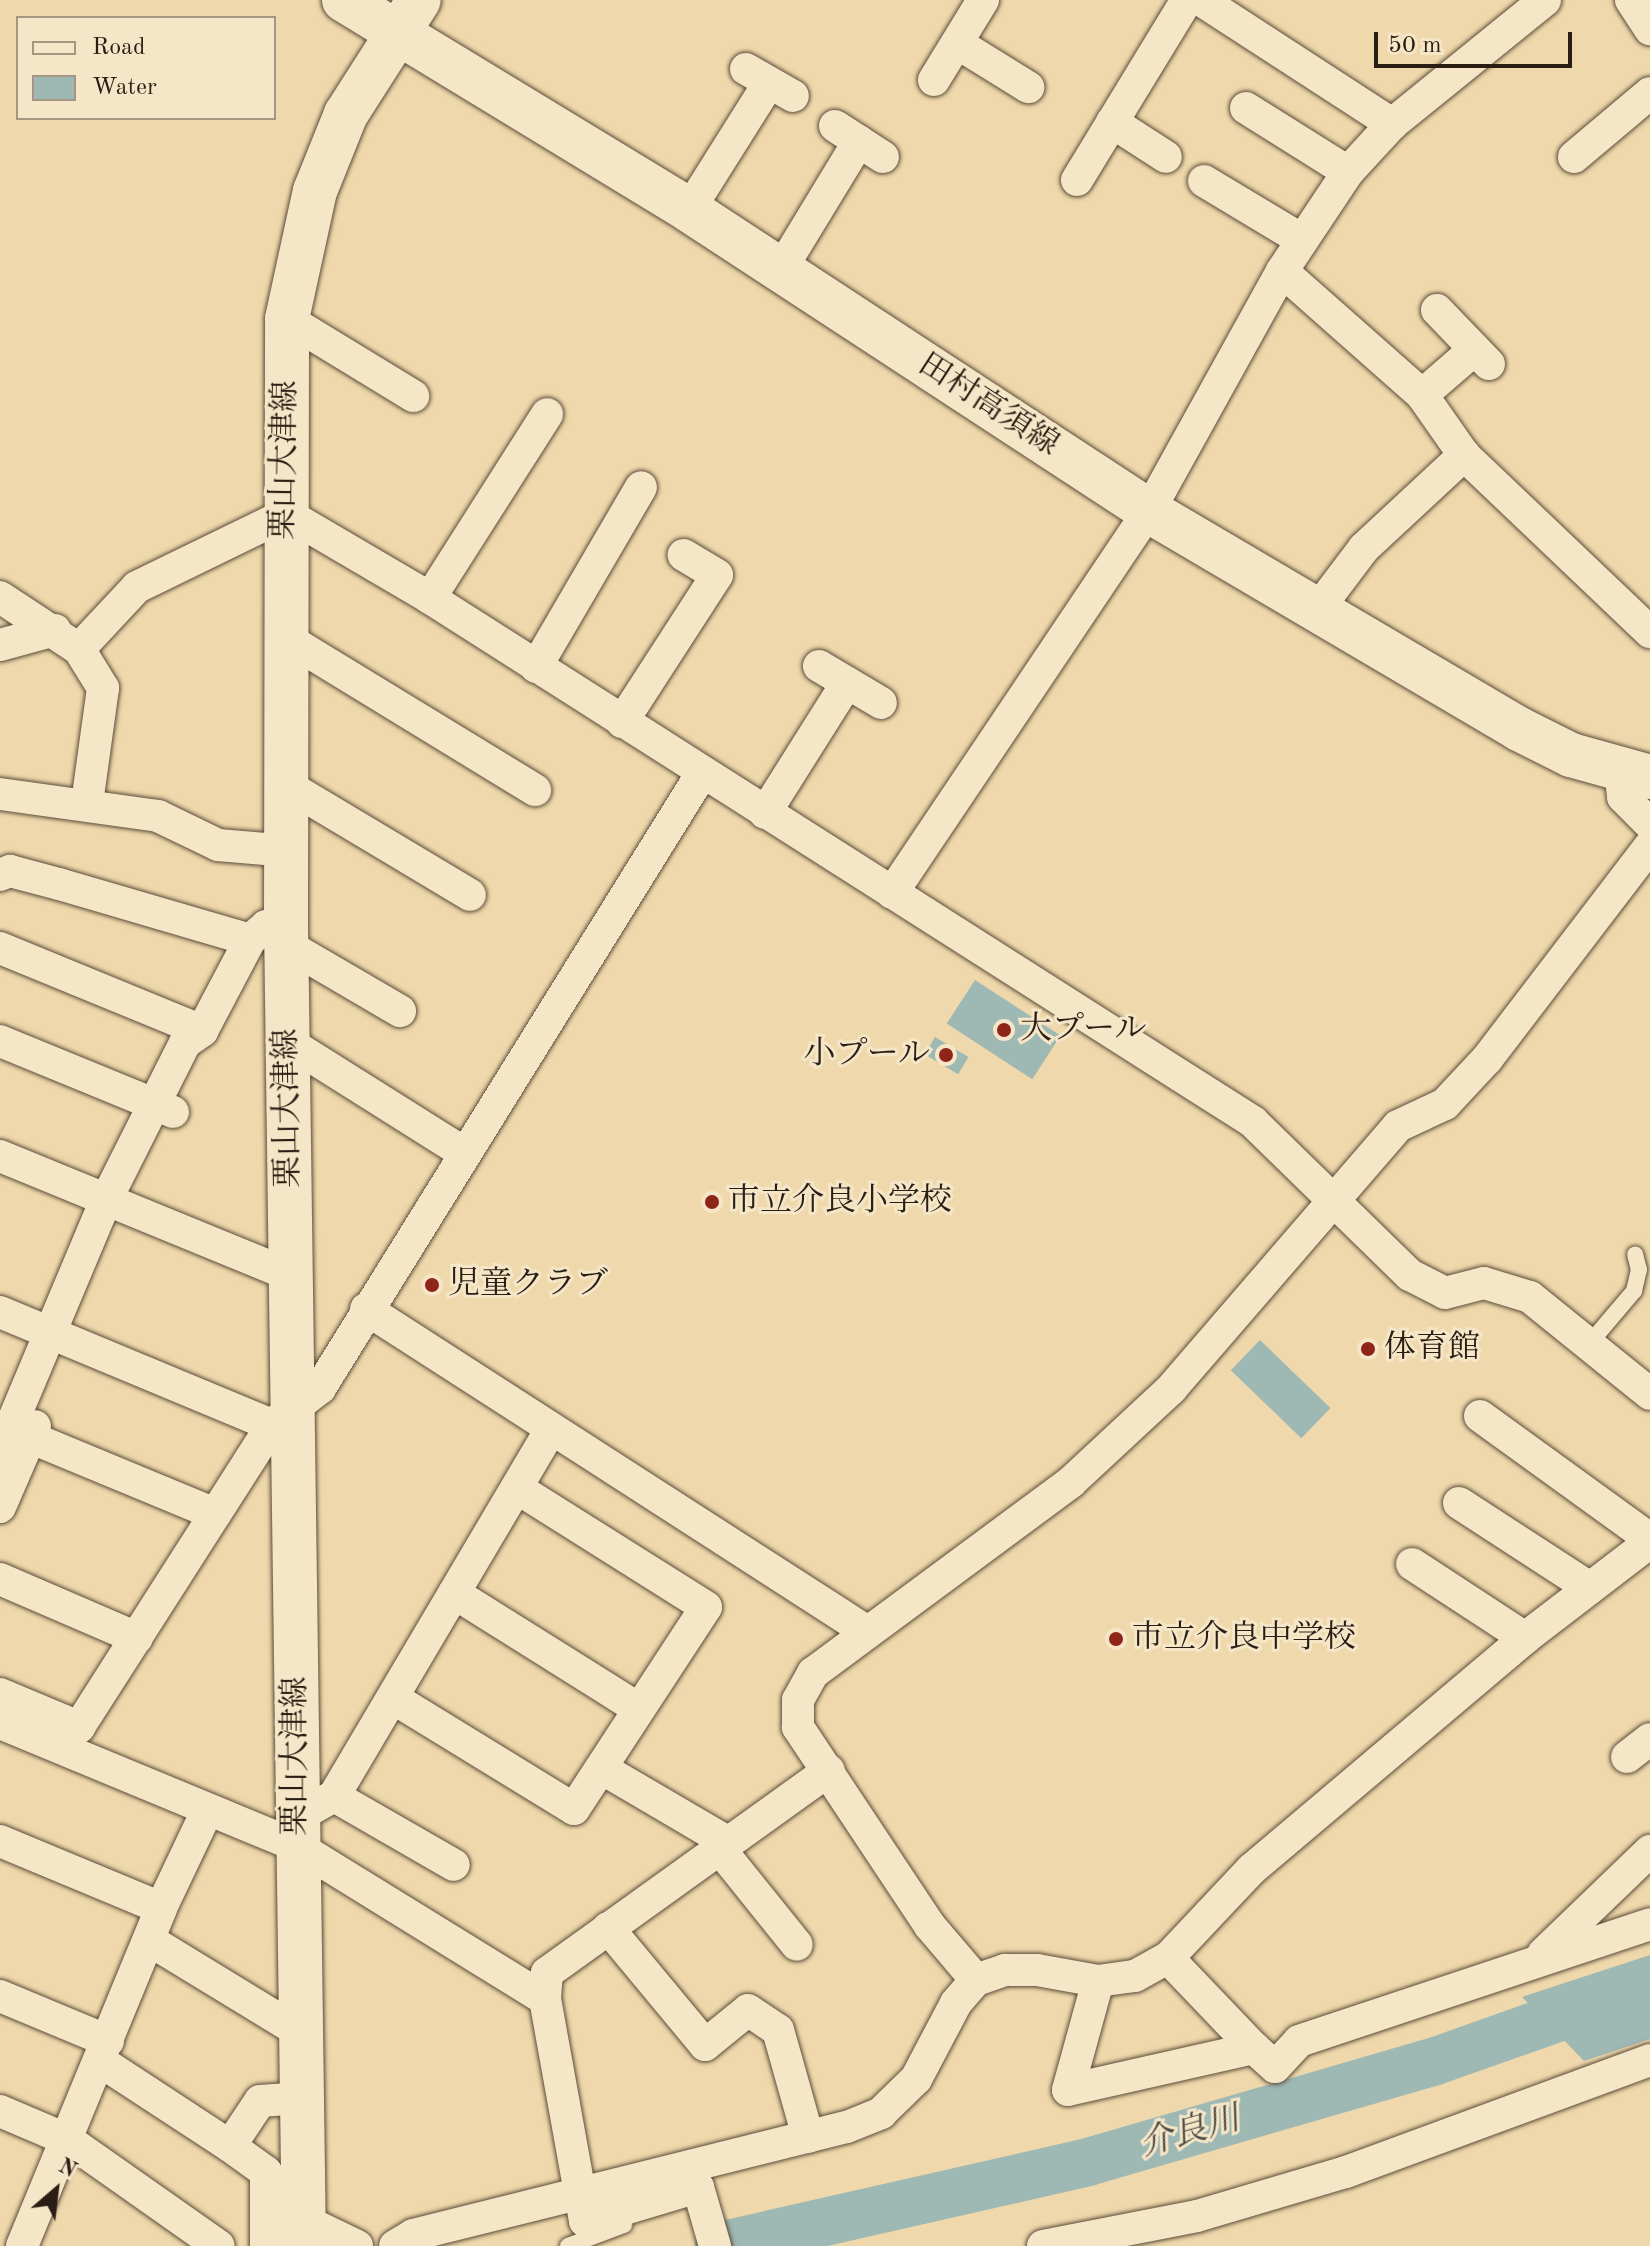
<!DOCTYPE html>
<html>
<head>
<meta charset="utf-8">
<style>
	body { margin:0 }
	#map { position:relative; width:1650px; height:2246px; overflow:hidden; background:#efd8ab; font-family:"Old Standard TT","Noto Serif JP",serif }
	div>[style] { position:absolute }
	.water>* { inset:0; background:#9eb8b4; transform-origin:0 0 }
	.river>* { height:48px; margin:-24px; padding:0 24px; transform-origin:24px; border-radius:24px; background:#9eb8b4 }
	.roads { filter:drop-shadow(0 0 2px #5b4c3a) drop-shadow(0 0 2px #5b4c3a) }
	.lane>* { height:16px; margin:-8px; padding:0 8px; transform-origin:8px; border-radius:8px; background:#f5e6c8 }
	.street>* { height:32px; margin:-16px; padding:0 16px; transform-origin:16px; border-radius:16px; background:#f5e6c8 }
	.secondary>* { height:44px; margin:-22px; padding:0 22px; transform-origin:22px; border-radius:22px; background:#f5e6c8 }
	.dots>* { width:22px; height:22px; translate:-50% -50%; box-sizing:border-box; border:4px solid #f5e6c8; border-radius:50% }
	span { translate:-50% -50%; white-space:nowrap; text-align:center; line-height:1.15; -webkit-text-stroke:6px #f5e6c8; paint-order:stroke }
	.street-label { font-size:32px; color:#2a1e14 }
	.poi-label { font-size:32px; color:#2a1e14 }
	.left { translate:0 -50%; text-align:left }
	.right { translate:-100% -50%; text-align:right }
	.water-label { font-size:34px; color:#4d4c44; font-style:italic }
	.legend { position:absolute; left:16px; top:16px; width:260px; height:104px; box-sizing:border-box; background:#f5e6c8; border:2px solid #a49680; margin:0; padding:10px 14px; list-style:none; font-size:24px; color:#2a1e14 }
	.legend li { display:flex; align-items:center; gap:16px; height:40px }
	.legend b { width:40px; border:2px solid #a49680 }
	.north { position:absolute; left:16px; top:2150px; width:80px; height:80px; -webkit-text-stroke:6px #f5e6c8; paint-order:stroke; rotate:28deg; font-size:22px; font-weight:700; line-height:32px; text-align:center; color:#2a1e14 }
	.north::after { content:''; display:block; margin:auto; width:28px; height:36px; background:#2a1e14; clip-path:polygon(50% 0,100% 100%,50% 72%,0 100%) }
	.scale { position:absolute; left:1374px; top:32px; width:198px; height:36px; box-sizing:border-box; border:4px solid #2a1e14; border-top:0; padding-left:10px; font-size:24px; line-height:28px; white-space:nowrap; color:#2a1e14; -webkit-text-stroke:6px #f5e6c8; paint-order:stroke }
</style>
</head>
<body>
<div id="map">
	<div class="water">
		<div style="left:975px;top:980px;width:102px;height:52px;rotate:33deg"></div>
		<div style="left:935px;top:1037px;width:39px;height:20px;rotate:31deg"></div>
		<div style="left:1260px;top:1340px;width:98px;height:42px;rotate:44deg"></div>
		<div style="clip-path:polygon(1650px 1955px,1650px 2039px,1584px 2061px,1522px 1997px)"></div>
	</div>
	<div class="river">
		<div style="left:719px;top:2246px;width:378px;rotate:-12.8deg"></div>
		<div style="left:1088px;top:2162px;width:359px;rotate:-16.2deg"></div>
		<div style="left:1433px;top:2062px;width:230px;rotate:-19.5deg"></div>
	</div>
	<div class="roads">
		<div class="lane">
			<div style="left:1589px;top:1344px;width:70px;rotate:-49.7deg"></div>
			<div style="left:1634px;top:1291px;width:22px;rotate:-77deg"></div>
			<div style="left:1639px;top:1270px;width:16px;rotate:-104deg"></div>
			<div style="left:568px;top:2246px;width:60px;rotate:-20.6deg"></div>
		</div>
		<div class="street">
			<div style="left:1201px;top:0;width:228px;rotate:33deg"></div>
			<div style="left:1631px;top:0;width:35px;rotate:57deg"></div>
			<div style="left:957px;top:43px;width:84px;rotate:31.8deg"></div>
			<div style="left:746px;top:69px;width:54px;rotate:29.9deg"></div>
			<div style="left:934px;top:80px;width:94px;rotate:-58.5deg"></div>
			<div style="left:1246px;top:108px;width:120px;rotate:32.1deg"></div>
			<div style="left:1112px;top:122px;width:64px;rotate:32.9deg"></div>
			<div style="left:835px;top:126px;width:57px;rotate:32.9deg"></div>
			<div style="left:1574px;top:157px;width:99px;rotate:-40.1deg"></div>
			<div style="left:1077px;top:180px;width:211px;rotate:-58.6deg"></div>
			<div style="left:1204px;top:181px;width:114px;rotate:31deg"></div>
			<div style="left:689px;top:210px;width:150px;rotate:-57.8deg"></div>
			<div style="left:780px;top:271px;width:152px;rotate:-58.7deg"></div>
			<div style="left:1282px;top:271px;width:187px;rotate:41.5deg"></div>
			<div style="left:1422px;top:395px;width:73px;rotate:55deg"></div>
			<div style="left:1464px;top:455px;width:257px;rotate:43.6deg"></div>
			<div style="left:1437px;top:310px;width:75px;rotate:46.1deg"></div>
			<div style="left:287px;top:319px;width:148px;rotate:31.4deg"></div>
			<div style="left:1422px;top:395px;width:69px;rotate:-40.9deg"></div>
			<div style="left:0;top:597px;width:95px;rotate:33.4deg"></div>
			<div style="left:79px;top:649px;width:46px;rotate:58.4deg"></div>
			<div style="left:103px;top:688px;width:117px;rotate:97.9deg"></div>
			<div style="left:430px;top:598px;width:218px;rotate:-57.5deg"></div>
			<div style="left:1318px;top:609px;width:76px;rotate:-53deg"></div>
			<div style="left:1364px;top:548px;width:137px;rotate:-42.9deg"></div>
			<div style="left:286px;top:638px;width:292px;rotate:31.4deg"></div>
			<div style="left:0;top:645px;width:57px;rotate:-15.3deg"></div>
			<div style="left:79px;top:649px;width:85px;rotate:-46.9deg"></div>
			<div style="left:137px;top:587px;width:167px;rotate:-26deg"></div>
			<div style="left:287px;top:514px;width:166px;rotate:30.4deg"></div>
			<div style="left:430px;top:598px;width:976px;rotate:32.48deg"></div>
			<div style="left:1253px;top:1122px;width:219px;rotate:44.3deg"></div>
			<div style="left:1410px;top:1275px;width:39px;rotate:27deg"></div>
			<div style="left:1445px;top:1293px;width:40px;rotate:-14.4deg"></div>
			<div style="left:1484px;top:1283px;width:48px;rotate:16.9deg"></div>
			<div style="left:1530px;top:1297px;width:154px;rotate:38.9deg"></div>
			<div style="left:819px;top:666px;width:72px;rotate:30.8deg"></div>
			<div style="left:536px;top:667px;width:208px;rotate:-59.7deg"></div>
			<div style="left:622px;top:722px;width:175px;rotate:-57.1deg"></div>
			<div style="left:717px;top:575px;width:39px;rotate:-149deg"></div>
			<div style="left:1620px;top:771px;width:26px;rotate:83deg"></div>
			<div style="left:1623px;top:797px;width:38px;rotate:45deg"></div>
			<div style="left:288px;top:786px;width:212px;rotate:30.9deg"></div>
			<div style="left:0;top:794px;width:160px;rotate:7.9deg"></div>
			<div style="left:158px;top:816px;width:67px;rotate:25.8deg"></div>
			<div style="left:218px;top:845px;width:71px;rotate:4.8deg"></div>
			<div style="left:765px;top:813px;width:154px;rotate:-57.8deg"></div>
			<div style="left:0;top:875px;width:11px;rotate:-22deg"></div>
			<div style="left:10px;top:871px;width:51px;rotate:14.9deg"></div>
			<div style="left:59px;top:884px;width:199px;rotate:16.3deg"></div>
			<div style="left:892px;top:893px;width:460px;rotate:-56.1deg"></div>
			<div style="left:1149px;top:511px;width:274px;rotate:-61deg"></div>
			<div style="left:1282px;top:271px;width:119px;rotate:-56.3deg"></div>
			<div style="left:1348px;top:172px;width:65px;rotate:-47.5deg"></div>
			<div style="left:1392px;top:124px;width:197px;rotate:-39deg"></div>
			<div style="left:287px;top:945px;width:131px;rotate:30.3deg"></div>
			<div style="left:0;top:948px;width:218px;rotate:22.3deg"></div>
			<div style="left:0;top:1041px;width:187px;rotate:22.3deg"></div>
			<div style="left:288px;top:1042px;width:208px;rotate:32.2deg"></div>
			<div style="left:0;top:1156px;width:316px;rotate:22.3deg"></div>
			<div style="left:366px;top:1309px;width:595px;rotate:32.78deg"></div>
			<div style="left:0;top:1312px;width:295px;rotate:22.6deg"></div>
			<div style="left:1480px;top:1416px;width:210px;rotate:35.9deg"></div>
			<div style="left:10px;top:1429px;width:222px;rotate:22.5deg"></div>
			<div style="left:0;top:1452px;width:273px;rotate:-67.2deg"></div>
			<div style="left:106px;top:1200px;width:176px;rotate:-63.3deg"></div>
			<div style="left:185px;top:1043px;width:21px;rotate:-35deg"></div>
			<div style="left:202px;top:1031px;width:103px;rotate:-62.2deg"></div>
			<div style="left:250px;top:940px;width:21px;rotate:-41deg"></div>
			<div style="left:266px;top:926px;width:20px;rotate:-11deg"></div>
			<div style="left:1459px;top:1503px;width:156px;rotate:33deg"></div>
			<div style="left:0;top:1507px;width:88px;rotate:-66.6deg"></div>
			<div style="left:1412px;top:1564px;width:135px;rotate:33.2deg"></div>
			<div style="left:0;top:1579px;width:149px;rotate:23.3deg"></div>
			<div style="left:454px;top:1593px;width:218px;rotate:32.1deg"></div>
			<div style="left:0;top:1694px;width:86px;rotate:22.7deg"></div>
			<div style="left:79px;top:1727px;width:358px;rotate:-57.4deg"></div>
			<div style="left:272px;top:1425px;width:61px;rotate:-37.6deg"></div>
			<div style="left:320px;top:1388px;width:724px;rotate:-58.15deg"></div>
			<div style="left:393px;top:1698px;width:212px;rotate:31.5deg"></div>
			<div style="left:574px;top:1809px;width:241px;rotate:-56.8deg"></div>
			<div style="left:706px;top:1607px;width:223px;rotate:-147.8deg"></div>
			<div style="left:0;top:1723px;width:321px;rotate:22.5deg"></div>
			<div style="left:297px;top:1846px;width:291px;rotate:31.7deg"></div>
			<div style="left:1627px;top:1757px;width:29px;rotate:-38deg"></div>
			<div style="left:601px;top:1768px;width:146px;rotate:30.4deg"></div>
			<div style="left:334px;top:1796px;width:138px;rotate:29.9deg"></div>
			<div style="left:297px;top:1817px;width:43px;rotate:-29.6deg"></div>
			<div style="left:334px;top:1796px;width:426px;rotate:-59.4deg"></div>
			<div style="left:0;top:1841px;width:174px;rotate:22.6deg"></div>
			<div style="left:719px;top:1848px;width:124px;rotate:51.2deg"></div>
			<div style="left:608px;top:1928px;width:152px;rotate:50.3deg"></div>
			<div style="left:705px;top:2045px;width:55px;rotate:-39.1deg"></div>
			<div style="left:748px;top:2010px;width:36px;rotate:34deg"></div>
			<div style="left:778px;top:2030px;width:111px;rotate:74.3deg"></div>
			<div style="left:149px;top:1940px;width:175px;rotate:31.4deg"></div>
			<div style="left:1543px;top:1954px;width:149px;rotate:-43.9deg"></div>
			<div style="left:1168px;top:1958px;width:124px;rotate:46.3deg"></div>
			<div style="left:976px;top:1980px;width:71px;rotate:-130.4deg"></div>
			<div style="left:930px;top:1926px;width:239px;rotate:-123.6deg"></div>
			<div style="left:798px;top:1727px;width:27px;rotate:-90deg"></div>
			<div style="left:798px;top:1700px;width:31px;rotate:-61deg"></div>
			<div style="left:813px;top:1673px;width:321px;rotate:-36.5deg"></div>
			<div style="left:1071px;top:1482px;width:137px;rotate:-42.9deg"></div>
			<div style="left:1171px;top:1389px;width:347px;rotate:-49.2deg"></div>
			<div style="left:1398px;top:1126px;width:52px;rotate:-25.1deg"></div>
			<div style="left:1445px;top:1104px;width:62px;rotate:-47deg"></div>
			<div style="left:1487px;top:1059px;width:268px;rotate:-52.6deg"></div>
			<div style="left:1098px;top:1981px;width:113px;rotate:105.4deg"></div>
			<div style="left:1068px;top:2090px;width:191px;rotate:-12.7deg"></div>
			<div style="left:1254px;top:2048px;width:28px;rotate:42deg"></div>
			<div style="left:1275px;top:2067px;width:35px;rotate:-47deg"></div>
			<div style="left:1299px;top:2041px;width:370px;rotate:-18.4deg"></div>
			<div style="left:0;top:1996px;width:117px;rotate:22.6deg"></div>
			<div style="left:100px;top:2061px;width:155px;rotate:33.2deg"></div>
			<div style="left:0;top:2111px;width:74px;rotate:23.1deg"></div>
			<div style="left:68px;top:2140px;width:184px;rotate:35.1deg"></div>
			<div style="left:303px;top:2220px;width:60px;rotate:25.7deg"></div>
			<div style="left:22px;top:2246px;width:365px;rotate:-67.6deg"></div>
			<div style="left:161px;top:1908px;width:107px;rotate:-64.6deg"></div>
			<div style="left:266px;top:2246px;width:74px;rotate:-90deg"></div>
			<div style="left:266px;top:2172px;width:44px;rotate:-144.2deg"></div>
			<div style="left:230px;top:2146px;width:54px;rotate:-56.3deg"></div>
			<div style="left:260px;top:2101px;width:39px;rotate:-4deg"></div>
			<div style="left:395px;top:2246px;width:21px;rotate:-31deg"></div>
			<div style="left:413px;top:2235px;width:447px;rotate:-14deg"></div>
			<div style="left:847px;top:2127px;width:37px;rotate:-22deg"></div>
			<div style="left:881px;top:2113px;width:49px;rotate:-44.2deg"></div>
			<div style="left:916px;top:2079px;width:86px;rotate:-62.2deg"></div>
			<div style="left:956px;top:2003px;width:30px;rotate:-49deg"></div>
			<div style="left:976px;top:1980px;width:31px;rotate:-19deg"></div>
			<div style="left:1005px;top:1970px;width:32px"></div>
			<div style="left:1037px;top:1970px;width:62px;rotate:10.2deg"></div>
			<div style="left:1098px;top:1981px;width:37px;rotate:-8deg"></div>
			<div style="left:1135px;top:1976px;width:38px;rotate:-29deg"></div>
			<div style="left:1168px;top:1958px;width:122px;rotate:-46.7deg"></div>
			<div style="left:1252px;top:1869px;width:358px;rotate:-40.2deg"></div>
			<div style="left:1525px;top:1638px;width:158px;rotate:-37.5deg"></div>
			<div style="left:715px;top:2246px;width:61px;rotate:-106.1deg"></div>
			<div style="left:698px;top:2187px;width:118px;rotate:163.3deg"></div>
			<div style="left:585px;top:2221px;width:226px;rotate:-100.2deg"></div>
			<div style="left:545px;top:1999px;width:26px;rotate:-86deg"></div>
			<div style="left:547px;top:1973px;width:347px;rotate:-35.7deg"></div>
			<div style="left:1043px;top:2246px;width:157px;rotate:-11deg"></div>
			<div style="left:1197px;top:2216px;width:155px;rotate:-16.5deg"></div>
			<div style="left:1346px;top:2172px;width:324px;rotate:-20.2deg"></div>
		</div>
		<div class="secondary">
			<div style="left:344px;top:0;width:404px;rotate:31.3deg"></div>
			<div style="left:689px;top:210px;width:550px;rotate:33.2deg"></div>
			<div style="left:1149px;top:511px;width:429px;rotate:30.5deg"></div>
			<div style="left:1519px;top:729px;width:58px;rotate:26.6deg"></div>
			<div style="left:1571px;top:755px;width:82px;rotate:15.6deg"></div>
			<div style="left:304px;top:2246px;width:1324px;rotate:-90.78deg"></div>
			<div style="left:286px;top:922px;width:603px;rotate:-89.9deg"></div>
			<div style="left:287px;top:319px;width:131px;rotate:-77.7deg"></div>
			<div style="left:315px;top:191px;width:83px;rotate:-68.1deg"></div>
			<div style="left:346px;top:114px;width:135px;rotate:-57.4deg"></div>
		</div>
	</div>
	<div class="dots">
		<div style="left:1004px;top:1030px;background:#8f2418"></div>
		<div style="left:946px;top:1055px;background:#8f2418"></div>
		<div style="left:712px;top:1202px;background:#8f2418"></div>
		<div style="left:432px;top:1285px;background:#8f2418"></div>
		<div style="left:1368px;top:1349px;background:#8f2418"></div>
		<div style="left:1116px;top:1639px;background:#8f2418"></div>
	</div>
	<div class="street-label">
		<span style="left:988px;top:406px;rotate:33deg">田村高須線</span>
		<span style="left:286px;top:460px;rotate:-89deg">栗山大津線</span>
		<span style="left:289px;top:1108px;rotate:-91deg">栗山大津線</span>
		<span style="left:297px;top:1756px;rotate:-90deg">栗山大津線</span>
	</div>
	<div class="poi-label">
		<span class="left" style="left:1020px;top:1030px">大プール</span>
		<span class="right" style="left:930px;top:1055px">小プール</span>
		<span class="left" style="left:728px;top:1202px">市立介良小学校</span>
		<span class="left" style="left:448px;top:1285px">児童クラブ</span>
		<span class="left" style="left:1384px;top:1349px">体育館</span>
		<span class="left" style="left:1132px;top:1639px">市立介良中学校</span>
	</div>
	<div class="water-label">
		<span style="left:1190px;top:2133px;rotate:-16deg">介良川</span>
	</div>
	<ul class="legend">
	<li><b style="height:10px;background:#f5e6c8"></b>Road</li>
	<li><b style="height:22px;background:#9eb8b4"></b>Water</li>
	</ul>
	<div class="north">N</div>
	<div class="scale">50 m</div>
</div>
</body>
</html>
